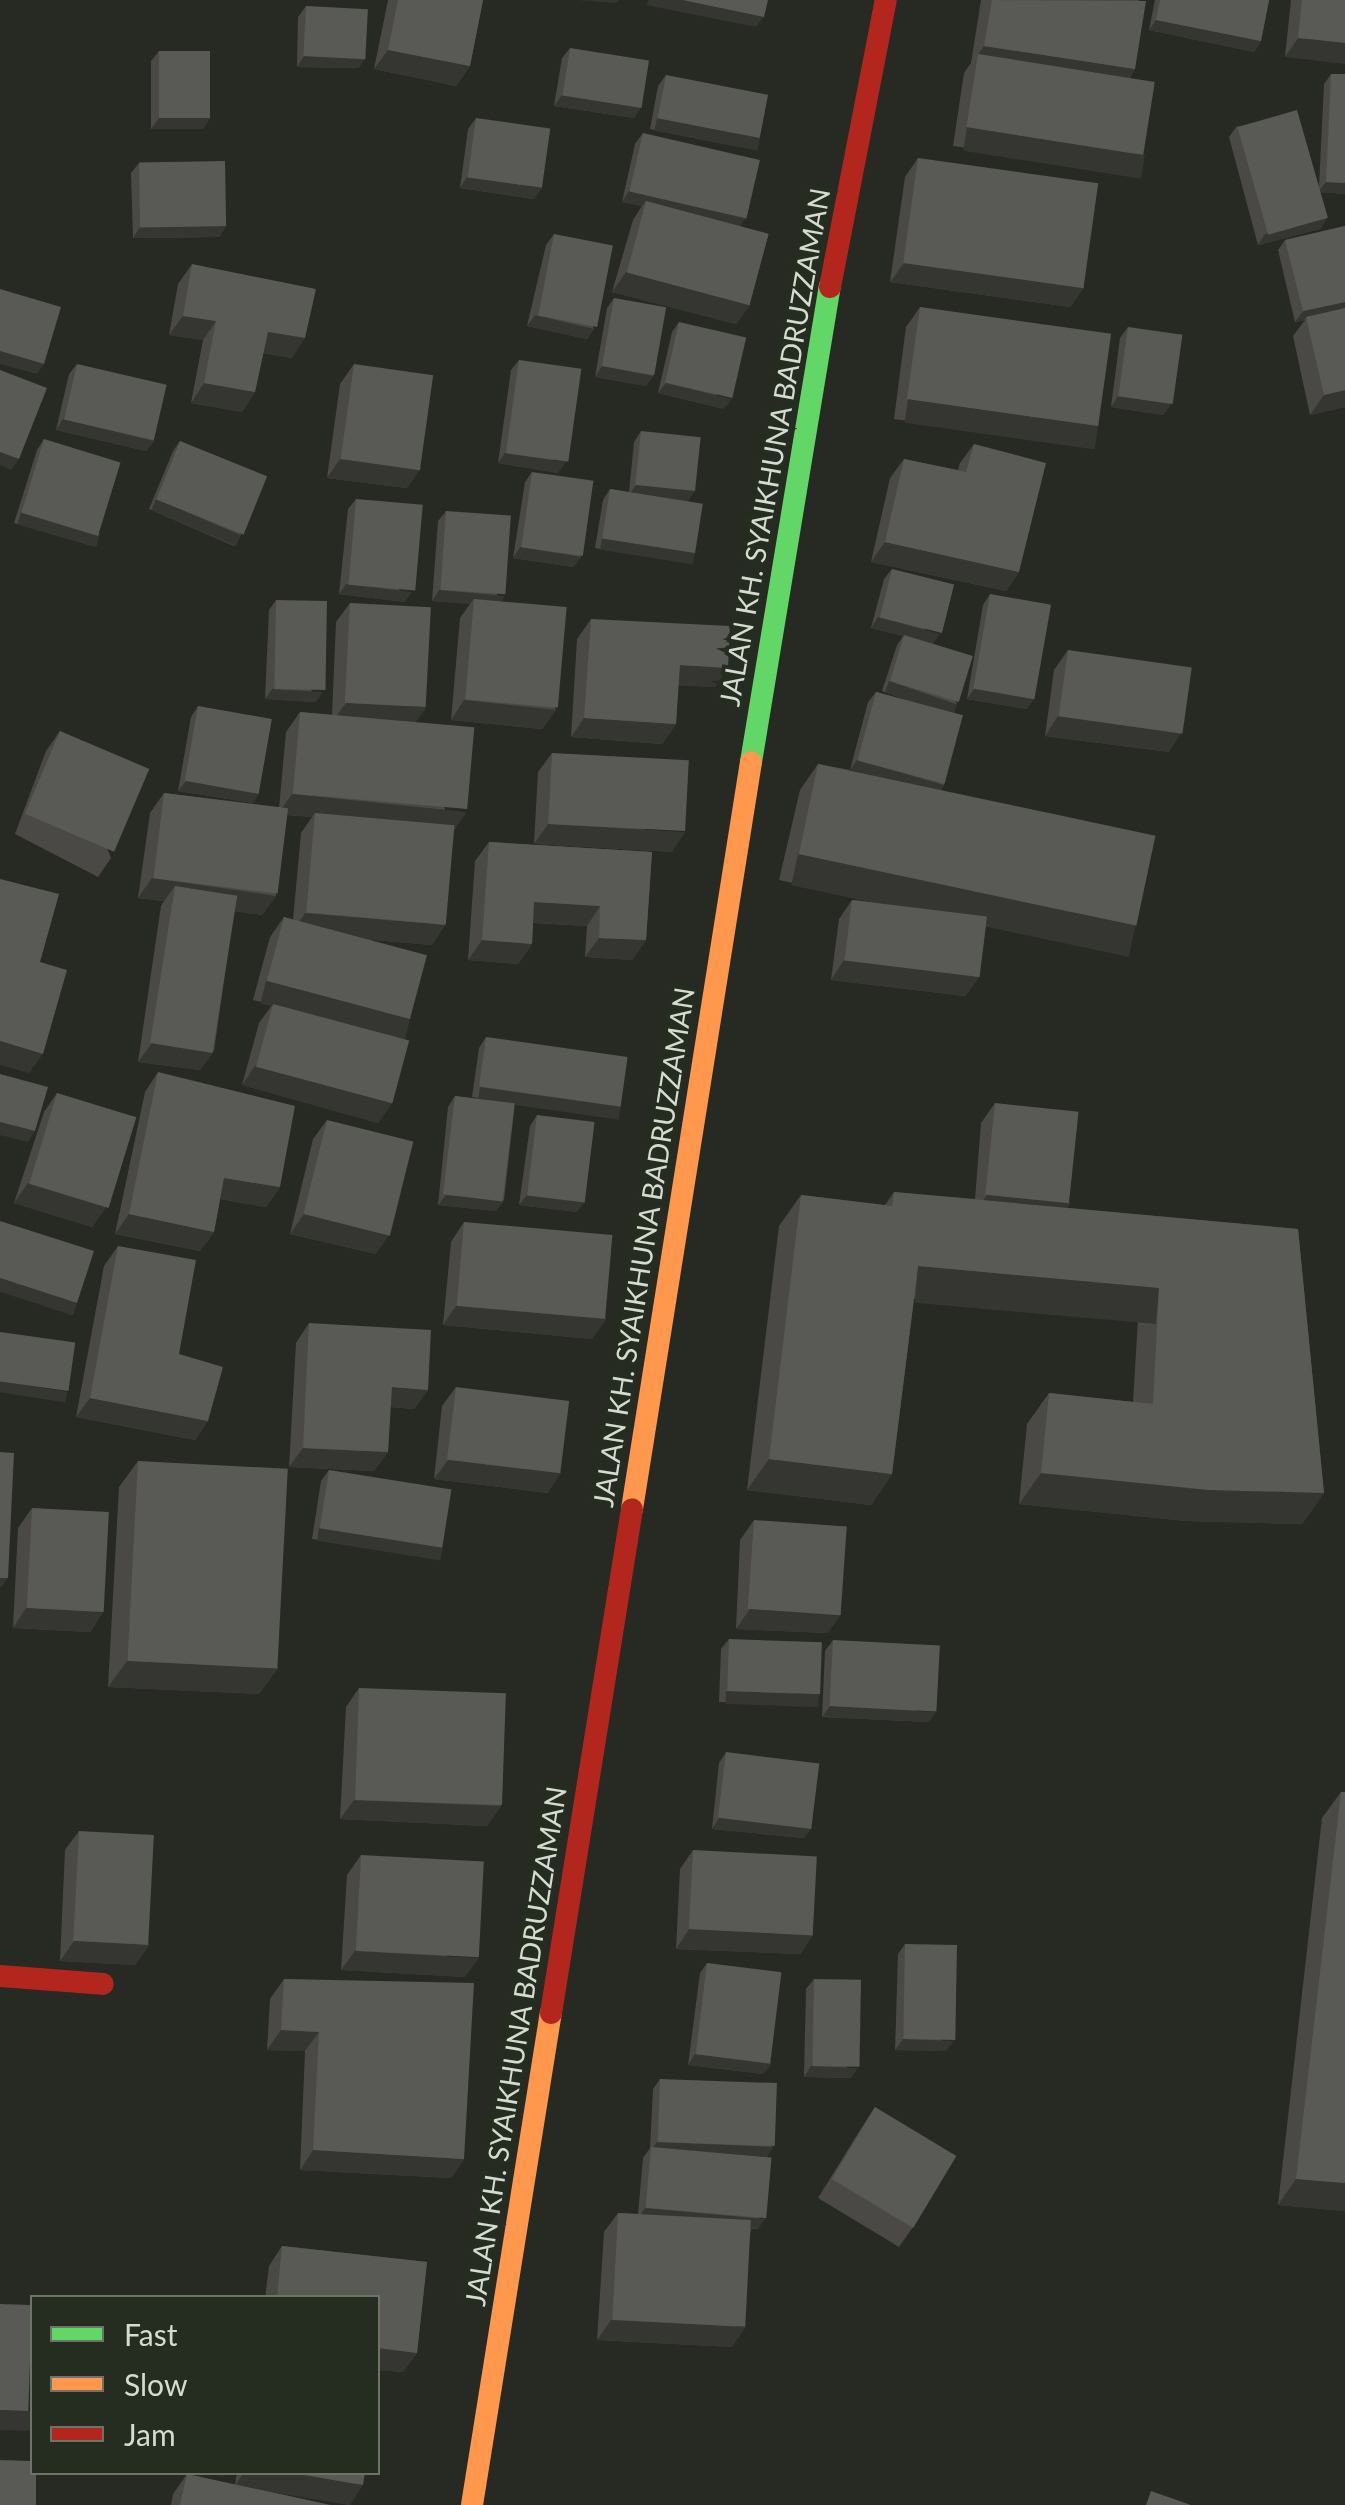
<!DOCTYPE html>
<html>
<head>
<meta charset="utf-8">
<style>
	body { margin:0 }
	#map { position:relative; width:1345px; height:2505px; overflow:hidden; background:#262a23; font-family:Lato,sans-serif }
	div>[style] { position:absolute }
	.fast>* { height:22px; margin:-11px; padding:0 11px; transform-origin:11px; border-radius:11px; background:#63d668 }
	.slow>* { height:22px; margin:-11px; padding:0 11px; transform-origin:11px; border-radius:11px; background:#ff974d }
	.jam>* { height:22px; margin:-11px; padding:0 11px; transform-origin:11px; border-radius:11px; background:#b3261e }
	.wall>* { inset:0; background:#4a4946 }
	.shaded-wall>* { inset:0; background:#353632; transform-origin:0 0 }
	.building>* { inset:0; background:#595956; transform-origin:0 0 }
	span { translate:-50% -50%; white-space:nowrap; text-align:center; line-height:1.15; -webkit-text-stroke:8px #252d20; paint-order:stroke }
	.street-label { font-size:28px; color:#d6dbd2 }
	.legend { position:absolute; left:30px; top:2295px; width:350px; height:180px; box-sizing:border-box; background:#252d20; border:2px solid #6c7367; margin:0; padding:12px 18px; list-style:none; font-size:30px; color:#d6dbd2 }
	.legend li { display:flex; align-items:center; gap:20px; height:50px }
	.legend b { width:50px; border:2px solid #6c7367 }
</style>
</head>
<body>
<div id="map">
	<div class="fast">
		<div style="left:751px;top:762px;width:482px;rotate:-80.6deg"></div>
	</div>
	<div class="slow">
		<div style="left:632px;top:1509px;width:756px;rotate:-80.95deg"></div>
		<div style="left:472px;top:2505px;width:498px;rotate:-80.9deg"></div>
	</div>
	<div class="jam">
		<div style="left:830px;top:287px;width:292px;rotate:-79deg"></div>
		<div style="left:0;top:1976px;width:103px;rotate:4.4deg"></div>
		<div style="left:551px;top:2013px;width:510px;rotate:-80.87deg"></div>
	</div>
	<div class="wall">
		<div style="clip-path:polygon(388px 0,483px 0,470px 66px,456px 86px,374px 69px)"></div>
		<div style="clip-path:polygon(981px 0,1139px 0,1135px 69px,1130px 77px,1131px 173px,953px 146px,964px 73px,971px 63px)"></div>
		<div style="clip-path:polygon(1155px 0,1269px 0,1261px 41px,1254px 52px,1149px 30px)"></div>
		<div style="clip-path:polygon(1291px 0,1345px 0,1285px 57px)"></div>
		<div style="clip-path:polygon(306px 6px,359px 68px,297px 67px,298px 17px)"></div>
		<div style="clip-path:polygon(570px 48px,641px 107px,634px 118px,554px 106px,562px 58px)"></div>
		<div style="clip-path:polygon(159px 51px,210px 118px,203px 129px,151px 129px,151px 61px)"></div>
		<div style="clip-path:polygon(1331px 74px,1345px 74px,1345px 194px,1320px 192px,1327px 218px,1320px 229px,1258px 245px,1229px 137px,1237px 126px,1319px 187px,1324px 84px)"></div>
		<div style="clip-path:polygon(666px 75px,752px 149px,650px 129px,658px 86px)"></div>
		<div style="clip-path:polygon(476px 118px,534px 199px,460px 188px,468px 129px)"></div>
		<div style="clip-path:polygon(643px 133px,741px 226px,750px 305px,736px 324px,612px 292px,633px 220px,642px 206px,622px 202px,635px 144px)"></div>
		<div style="clip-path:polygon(918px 158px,1084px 287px,1070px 307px,890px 282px,905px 177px)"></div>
		<div style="clip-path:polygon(139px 163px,226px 226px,219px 237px,133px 238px,131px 173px)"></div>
		<div style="clip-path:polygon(1345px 226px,1345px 407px,1310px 415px,1293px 336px,1305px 320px,1295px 322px,1278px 250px,1285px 240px)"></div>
		<div style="clip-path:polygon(554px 234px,594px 329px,587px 339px,527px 326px,546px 245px)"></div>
		<div style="clip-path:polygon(192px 264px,292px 358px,263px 353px,255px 392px,242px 412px,191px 403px,203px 340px,169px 335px,178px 284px)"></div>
		<div style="clip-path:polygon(614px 298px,653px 376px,646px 386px,595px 377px,607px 308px)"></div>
		<div style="clip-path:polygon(920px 307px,1098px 426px,1084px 446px,894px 419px,906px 327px)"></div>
		<div style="clip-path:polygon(679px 322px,724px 409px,658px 393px,672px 332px)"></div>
		<div style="clip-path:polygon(1128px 327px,1171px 404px,1163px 415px,1111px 407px,1120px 338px)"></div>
		<div style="clip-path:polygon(519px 360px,558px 473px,498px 463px,511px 370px)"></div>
		<div style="clip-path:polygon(77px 364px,154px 441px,146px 451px,56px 430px,69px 374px)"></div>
		<div style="clip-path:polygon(354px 364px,421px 468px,407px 488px,327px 478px,340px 384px)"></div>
		<div style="clip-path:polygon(641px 431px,688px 501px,695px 553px,688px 563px,595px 548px,603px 500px,610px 489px,629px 492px,634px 442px)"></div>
		<div style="clip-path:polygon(44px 439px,100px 535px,92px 546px,14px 523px,37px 450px)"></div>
		<div style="clip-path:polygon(180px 441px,241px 535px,234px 546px,149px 509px,173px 451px)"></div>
		<div style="clip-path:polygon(974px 444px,1019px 572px,1006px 591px,871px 562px,890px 478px,904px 459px,958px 470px,960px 463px)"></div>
		<div style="clip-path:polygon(532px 472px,581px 557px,573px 567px,513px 558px,525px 482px)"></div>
		<div style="clip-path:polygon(356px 499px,405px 602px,339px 594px,348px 509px)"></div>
		<div style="clip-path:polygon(446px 511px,501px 601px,556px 710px,542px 729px,451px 720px,460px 618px,470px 604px,432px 601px,438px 521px)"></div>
		<div style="clip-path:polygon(892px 569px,933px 644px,957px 704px,950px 712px,944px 785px,941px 790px,1116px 953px,986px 925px,979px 977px,965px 996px,831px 980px,839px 919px,852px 900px,891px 904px,779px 880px,800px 790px,818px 764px,850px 770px,868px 702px,876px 692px,912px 702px,882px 691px,897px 645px,903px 636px,871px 628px,884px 579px)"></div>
		<div style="clip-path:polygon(990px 594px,1027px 709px,967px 699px,983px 605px)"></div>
		<div style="clip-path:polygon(276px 600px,316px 702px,265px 699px,269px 610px)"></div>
		<div style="clip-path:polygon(350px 603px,415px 723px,453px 832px,445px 925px,432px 945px,363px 939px,397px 1038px,392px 1103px,378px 1123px,242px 1085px,259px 1023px,272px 1005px,253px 1000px,270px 937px,284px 917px,293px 920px,301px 833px,312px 817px,287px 815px,276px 896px,262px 915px,234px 911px,214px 1051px,200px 1070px,138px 1062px,161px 906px,164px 901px,138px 898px,150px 813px,164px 793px,279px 808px,286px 732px,300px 712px,332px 715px,336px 622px)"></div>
		<div style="clip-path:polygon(591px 619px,728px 668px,715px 687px,678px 685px,676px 724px,662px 744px,571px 737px,577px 639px)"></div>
		<div style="clip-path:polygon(1068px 650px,1169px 752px,1045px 736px,1054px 670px)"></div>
		<div style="clip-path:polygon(198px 706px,253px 803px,178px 791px,191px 717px)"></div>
		<div style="clip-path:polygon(60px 731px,111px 858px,98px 877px,15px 834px,46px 751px)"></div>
		<div style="clip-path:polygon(552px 753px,672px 852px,534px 844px,538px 772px)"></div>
		<div style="clip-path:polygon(489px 842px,652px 852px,646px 940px,632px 960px,585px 957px,587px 926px,533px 923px,532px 944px,518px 964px,468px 960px,475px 861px)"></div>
		<div style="clip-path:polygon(486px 1037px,621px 1106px,614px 1116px,515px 1103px,504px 1200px,496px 1211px,438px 1205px,448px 1107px,455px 1096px,513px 1103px,472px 1097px,479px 1048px)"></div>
		<div style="clip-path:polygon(158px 1072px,280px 1187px,266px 1207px,220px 1199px,214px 1232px,200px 1251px,115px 1234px,145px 1092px)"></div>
		<div style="clip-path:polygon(57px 1093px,106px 1207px,92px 1227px,14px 1203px,44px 1112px)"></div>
		<div style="clip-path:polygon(995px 1103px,1067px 1208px,1298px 1229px,1324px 1493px,1302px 1524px,1186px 1521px,1019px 1504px,1027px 1424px,1049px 1393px,1133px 1402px,1138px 1319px,914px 1299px,892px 1474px,871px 1505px,747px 1490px,779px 1226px,801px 1195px,885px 1205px,894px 1192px,975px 1199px,981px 1123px)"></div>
		<div style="clip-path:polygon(537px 1115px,577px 1212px,519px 1205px,530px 1126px)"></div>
		<div style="clip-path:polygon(327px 1120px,376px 1254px,290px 1234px,313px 1139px)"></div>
		<div style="clip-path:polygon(464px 1222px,606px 1319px,592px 1339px,443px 1325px,451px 1242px)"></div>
		<div style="clip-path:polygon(118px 1246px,179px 1354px,208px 1421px,195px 1440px,76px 1417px,104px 1266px)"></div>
		<div style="clip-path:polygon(309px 1323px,428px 1390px,414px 1409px,390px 1407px,388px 1452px,374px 1471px,289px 1467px,296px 1343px)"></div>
		<div style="clip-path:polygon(456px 1387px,548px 1493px,434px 1479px,442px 1406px)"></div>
		<div style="clip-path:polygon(138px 1461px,278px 1668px,259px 1694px,108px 1687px,119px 1487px)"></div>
		<div style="clip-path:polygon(329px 1470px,434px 1559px,312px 1539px,321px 1481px)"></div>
		<div style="clip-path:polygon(32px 1508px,103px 1612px,90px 1632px,13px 1628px,18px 1528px)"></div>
		<div style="clip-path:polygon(754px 1520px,828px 1633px,736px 1629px,740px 1540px)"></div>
		<div style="clip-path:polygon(729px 1639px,812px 1706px,719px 1702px,721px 1649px)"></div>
		<div style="clip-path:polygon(833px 1640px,929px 1722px,822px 1717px,825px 1651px)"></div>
		<div style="clip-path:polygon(359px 1688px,501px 1806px,487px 1826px,340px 1819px,346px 1707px)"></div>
		<div style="clip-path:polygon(726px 1752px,811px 1828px,804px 1838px,712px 1829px,719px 1763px)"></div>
		<div style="clip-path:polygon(1341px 1792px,1345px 2211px,1278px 2205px,1322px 1818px)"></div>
		<div style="clip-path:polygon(79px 1831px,149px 1945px,135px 1965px,60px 1961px,65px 1850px)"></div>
		<div style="clip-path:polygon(693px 1850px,813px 1935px,800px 1954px,676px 1949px,680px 1869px)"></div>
		<div style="clip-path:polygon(361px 1855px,465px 1977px,341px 1970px,347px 1875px)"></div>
		<div style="clip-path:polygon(905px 1944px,946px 2051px,895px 2050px,898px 1954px)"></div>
		<div style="clip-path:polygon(707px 1963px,771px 2064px,763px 2074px,688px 2065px,700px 1973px)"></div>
		<div style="clip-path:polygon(284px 1979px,464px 2159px,451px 2178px,300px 2170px,305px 2051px,267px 2050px,270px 1999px)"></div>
		<div style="clip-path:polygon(814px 1979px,851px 2078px,804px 2077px,806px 1989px)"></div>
		<div style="clip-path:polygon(660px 2079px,773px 2147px,766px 2158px,758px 2229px,751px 2229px,732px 2347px,597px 2340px,604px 2232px,618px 2213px,638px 2214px,643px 2158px,650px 2148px,653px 2089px)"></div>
		<div style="clip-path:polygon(875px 2107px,913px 2227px,899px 2247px,818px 2198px,862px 2127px)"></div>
		<div style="clip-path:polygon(282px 2246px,427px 2262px,417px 2353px,403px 2372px,378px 2370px,378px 2298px,265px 2298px,269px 2266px)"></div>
		<div style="clip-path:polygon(237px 2472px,365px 2472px,350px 2505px,257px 2489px,330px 2505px,171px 2505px,173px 2494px,187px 2474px,235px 2485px)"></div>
	</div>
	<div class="shaded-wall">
		<div style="clip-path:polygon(577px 0,619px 0,616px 3px)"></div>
		<div style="clip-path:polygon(649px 0,682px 0,764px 17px,756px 27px,646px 5px)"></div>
		<div style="clip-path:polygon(1156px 20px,1261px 41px,1254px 52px,1149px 30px)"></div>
		<div style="clip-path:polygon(1298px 38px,1345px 43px,1345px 64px,1285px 57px)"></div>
		<div style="clip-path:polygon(984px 46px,1135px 69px,1122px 88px,977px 56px)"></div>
		<div style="clip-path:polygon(388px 50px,470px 66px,456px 86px,374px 69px)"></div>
		<div style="clip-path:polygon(304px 56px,366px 57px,359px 68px,297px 67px)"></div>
		<div style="clip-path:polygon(562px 95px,641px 107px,634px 118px,554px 106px)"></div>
		<div style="clip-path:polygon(159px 118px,210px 118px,203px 129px,151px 129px)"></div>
		<div style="left:657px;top:118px;width:105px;height:13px;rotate:11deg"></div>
		<div style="left:967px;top:127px;width:180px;height:24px;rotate:9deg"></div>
		<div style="clip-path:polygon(467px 177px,542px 188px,534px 199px,460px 188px)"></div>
		<div style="clip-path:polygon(1326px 182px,1345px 183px,1345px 194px,1318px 192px)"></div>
		<div style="clip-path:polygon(629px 191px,746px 218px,739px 228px,646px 201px,642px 206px,622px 202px)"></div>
		<div style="clip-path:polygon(1327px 218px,1320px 229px,1258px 245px,1265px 234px)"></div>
		<div style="clip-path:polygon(226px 226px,219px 237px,133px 238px,140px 227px)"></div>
		<div style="clip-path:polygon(904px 263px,1084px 287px,1070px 307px,890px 282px)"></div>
		<div style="clip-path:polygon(626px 272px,750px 305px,736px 324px,612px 292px)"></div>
		<div style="clip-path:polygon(1345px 302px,1345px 310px,1306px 317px,1305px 320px,1295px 322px,1303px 311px)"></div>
		<div style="clip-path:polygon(535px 315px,594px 329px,587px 339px,527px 326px)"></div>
		<div style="clip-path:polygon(183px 316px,216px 321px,203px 340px,169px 335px)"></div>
		<div style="clip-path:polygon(268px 332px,305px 338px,292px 358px,254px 351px)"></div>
		<div style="clip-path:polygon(0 351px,44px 364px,37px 374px,0 364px)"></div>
		<div style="clip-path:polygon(602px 366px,653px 376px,646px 386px,595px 377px)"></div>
		<div style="clip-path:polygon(204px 383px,255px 392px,242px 412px,191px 403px)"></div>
		<div style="clip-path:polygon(666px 383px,732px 399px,724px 409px,658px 393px)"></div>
		<div style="clip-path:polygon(1345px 390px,1345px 407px,1310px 415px,1324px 395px)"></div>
		<div style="clip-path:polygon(1118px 396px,1171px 404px,1163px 415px,1111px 407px)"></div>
		<div style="left:908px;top:399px;width:192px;height:24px;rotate:8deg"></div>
		<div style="clip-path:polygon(63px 419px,154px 441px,146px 451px,56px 430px)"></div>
		<div style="clip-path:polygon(0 452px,19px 459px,11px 470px,0 465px)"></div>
		<div style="clip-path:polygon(505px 453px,566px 462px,558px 473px,498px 463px)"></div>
		<div style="clip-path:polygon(340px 459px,421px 468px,407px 488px,327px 478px)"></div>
		<div style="clip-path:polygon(636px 485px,695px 491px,688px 501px,628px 496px)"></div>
		<div style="left:156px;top:499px;width:92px;height:12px;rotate:23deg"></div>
		<div style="left:21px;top:512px;width:82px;height:13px;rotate:16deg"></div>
		<div style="left:602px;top:538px;width:94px;height:12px;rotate:9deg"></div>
		<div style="clip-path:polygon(885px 542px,1019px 572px,1006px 591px,871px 562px)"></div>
		<div style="clip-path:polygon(520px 547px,581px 557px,573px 567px,513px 558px)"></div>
		<div style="clip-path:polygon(346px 584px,412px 592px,405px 602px,339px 594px)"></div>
		<div style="clip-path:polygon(439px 590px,505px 596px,498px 606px,474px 599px,470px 604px,432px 601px)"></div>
		<div style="clip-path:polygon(878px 617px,940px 634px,933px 644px,871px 628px)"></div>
		<div style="clip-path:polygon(680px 665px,728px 668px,715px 687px,666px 685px)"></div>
		<div style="left:889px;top:681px;width:72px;height:12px;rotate:19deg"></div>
		<div style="clip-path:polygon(272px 689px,323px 692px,316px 702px,265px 699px)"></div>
		<div style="clip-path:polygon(974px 689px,1035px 698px,1027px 709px,967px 699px)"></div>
		<div style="clip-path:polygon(464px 700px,556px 710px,542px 729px,451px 720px)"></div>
		<div style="clip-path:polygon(346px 703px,427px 707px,413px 726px,332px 722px)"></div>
		<div style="clip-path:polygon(1058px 716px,1182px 732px,1169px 752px,1045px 736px)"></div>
		<div style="clip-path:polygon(584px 718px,676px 724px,662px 744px,571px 737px)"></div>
		<div style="clip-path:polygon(857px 760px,944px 785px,937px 795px,849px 771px)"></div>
		<div style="clip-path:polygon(186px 781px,260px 793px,253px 803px,178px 791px)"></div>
		<div style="clip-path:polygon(292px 794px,467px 812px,453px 832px,315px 813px,312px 817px,278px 814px)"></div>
		<div style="clip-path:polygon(548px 824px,685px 832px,672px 852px,534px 844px)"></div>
		<div style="left:798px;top:854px;width:345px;height:32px;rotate:12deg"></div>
		<div style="clip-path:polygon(152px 878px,276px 896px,262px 915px,172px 903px,175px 886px,164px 901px,138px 898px)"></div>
		<div style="clip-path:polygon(534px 902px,600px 906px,587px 926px,521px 922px)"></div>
		<div style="clip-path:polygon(305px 913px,445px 925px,432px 945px,292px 933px)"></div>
		<div style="clip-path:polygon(599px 938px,646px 940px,632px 960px,585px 957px)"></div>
		<div style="clip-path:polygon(482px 940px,532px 944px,518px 964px,468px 960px)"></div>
		<div style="clip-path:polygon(844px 960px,979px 977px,965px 996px,831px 980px)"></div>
		<div style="left:266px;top:981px;width:149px;height:23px;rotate:14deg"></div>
		<div style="clip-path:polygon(0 1041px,43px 1054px,29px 1073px,0 1065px)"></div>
		<div style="clip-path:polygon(152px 1043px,214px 1051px,200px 1070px,138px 1062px)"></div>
		<div style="clip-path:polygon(255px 1066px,392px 1103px,378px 1123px,242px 1085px)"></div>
		<div style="left:480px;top:1087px;width:142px;height:13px;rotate:8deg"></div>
		<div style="clip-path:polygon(0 1122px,35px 1131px,28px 1142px,0 1135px)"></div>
		<div style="clip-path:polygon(224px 1178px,280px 1187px,266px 1207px,211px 1197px)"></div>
		<div style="clip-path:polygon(28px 1183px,106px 1207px,92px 1227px,14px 1203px)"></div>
		<div style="clip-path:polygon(446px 1195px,504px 1200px,496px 1211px,438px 1205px)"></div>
		<div style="clip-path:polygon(527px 1195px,585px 1202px,577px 1212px,519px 1205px)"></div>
		<div style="clip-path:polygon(987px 1195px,1071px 1203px,1057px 1223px,973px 1215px)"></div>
		<div style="clip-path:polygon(129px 1214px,214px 1232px,200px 1251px,115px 1234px)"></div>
		<div style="clip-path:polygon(304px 1214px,390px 1234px,376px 1254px,290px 1234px)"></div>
		<div style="left:918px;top:1266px;width:242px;height:37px;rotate:5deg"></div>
		<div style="left:0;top:1278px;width:81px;height:13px;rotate:18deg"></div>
		<div style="clip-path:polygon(456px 1306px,606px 1319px,592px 1339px,443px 1325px)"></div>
		<div style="left:0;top:1381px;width:68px;height:11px;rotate:9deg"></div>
		<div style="clip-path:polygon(392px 1387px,428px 1390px,414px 1409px,378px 1406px)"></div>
		<div style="clip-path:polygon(90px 1398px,208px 1421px,195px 1440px,76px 1417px)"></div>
		<div style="clip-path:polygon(303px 1448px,388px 1452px,374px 1471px,289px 1467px)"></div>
		<div style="clip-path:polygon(769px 1459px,892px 1474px,871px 1505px,747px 1490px)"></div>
		<div style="clip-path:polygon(448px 1460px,561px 1473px,548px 1493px,434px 1479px)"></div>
		<div style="clip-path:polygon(1041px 1473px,1324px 1493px,1302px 1524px,1186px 1521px,1019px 1504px)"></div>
		<div style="left:319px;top:1528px;width:125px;height:13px;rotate:9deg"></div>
		<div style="clip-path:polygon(0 1578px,8px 1578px,0 1589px)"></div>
		<div style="clip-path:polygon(26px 1608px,103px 1612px,90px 1632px,13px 1628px)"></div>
		<div style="clip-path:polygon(750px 1609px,842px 1613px,828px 1633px,736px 1629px)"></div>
		<div style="clip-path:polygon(127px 1661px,278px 1668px,259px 1694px,108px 1687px)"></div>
		<div style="left:726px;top:1691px;width:93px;height:13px;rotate:2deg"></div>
		<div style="clip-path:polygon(830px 1706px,936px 1712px,929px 1722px,822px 1717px)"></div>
		<div style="clip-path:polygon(354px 1800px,501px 1806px,487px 1826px,340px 1819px)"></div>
		<div style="clip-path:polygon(719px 1818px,811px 1828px,804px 1838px,712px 1829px)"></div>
		<div style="clip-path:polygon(689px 1929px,813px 1935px,800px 1954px,676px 1949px)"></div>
		<div style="clip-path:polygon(74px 1941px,149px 1945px,135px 1965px,60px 1961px)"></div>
		<div style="clip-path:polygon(355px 1951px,479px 1958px,465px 1977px,341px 1970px)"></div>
		<div style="clip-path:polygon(281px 2030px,319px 2032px,305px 2051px,267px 2050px)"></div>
		<div style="clip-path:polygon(903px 2039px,954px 2041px,946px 2051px,895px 2050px)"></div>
		<div style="clip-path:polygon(695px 2054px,771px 2064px,763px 2074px,688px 2065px)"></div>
		<div style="clip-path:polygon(811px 2066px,858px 2068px,851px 2078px,804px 2077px)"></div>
		<div style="clip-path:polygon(657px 2142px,773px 2147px,766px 2158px,650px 2152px)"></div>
		<div style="clip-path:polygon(313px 2150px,464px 2159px,451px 2178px,300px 2170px)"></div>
		<div style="clip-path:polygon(1296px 2179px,1345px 2183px,1345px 2211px,1278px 2205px)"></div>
		<div style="clip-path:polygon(645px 2208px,765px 2219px,758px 2229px,638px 2219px)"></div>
		<div style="clip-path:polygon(611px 2320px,746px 2327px,732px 2347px,597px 2340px)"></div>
		<div style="clip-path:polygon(378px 2348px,417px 2353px,403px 2372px,378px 2370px)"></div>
		<div style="left:0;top:2410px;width:32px;height:20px;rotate:2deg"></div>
		<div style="clip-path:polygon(197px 2472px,227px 2472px,224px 2476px)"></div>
		<div style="clip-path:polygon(244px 2472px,287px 2472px,363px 2485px,350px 2505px,235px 2486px)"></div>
	</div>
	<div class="building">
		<div style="clip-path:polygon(398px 0,483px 0,470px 66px,388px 50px)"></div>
		<div style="clip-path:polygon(682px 0,768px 0,764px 17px)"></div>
		<div style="clip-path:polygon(992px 0,1146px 1px,1135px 69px,984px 46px)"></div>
		<div style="clip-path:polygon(1160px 0,1269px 0,1261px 41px,1156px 20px)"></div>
		<div style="clip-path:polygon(1302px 0,1345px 0,1345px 43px,1298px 38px)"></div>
		<div style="left:306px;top:6px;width:62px;height:50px;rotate:3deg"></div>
		<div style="left:570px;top:48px;width:80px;height:48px;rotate:9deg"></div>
		<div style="left:159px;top:51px;width:51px;height:67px"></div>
		<div style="left:978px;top:54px;width:179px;height:74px;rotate:9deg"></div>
		<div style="clip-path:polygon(1331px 74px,1345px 74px,1345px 183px,1326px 182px)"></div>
		<div style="left:666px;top:75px;width:104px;height:44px;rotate:11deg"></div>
		<div style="left:1297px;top:110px;width:112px;height:62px;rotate:74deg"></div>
		<div style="left:476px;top:118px;width:75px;height:60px;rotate:8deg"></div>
		<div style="left:643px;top:133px;width:120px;height:60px;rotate:13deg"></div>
		<div style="left:918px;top:158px;width:182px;height:106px;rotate:8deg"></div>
		<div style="left:225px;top:161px;width:65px;height:86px;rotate:89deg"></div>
		<div style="left:646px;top:201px;width:127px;height:74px;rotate:15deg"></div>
		<div style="clip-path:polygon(1345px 226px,1345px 302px,1303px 311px,1285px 240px)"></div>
		<div style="left:554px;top:234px;width:60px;height:83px;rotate:11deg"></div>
		<div style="clip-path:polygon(192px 264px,316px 289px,305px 338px,268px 332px,255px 392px,204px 383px,216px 321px,183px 316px)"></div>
		<div style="clip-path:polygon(0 289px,61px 307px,44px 364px,0 351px)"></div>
		<div style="left:614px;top:298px;width:53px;height:69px;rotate:10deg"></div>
		<div style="left:920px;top:307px;width:193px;height:93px;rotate:8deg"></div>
		<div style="clip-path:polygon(1345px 308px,1345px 390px,1324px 395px,1306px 317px)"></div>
		<div style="left:679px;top:322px;width:69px;height:62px;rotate:13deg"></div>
		<div style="left:1128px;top:327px;width:55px;height:70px;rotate:8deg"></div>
		<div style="left:519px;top:360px;width:63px;height:94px;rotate:8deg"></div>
		<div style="left:77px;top:364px;width:92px;height:57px;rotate:13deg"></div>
		<div style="left:354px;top:364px;width:80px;height:96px;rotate:8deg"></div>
		<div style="clip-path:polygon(0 370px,47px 388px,19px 459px,0 452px)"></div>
		<div style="left:641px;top:431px;width:60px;height:54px;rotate:6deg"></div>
		<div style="left:44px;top:439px;width:80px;height:77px;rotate:17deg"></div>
		<div style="left:180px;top:441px;width:94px;height:63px;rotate:22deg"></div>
		<div style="clip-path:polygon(974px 444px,1046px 463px,1019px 572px,885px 542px,904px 459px,966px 472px)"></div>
		<div style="left:532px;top:472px;width:62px;height:76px;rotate:8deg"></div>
		<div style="left:610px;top:489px;width:94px;height:50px;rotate:9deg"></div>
		<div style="left:356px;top:499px;width:67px;height:86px;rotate:5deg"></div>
		<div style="left:446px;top:511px;width:65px;height:79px;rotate:4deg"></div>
		<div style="left:892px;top:569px;width:64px;height:50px;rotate:14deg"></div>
		<div style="left:990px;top:594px;width:62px;height:96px;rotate:10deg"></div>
		<div style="left:474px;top:599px;width:93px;height:101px;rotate:5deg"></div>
		<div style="left:276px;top:600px;width:51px;height:89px;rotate:1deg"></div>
		<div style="left:350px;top:603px;width:81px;height:100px;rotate:3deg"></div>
		<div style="clip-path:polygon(591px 619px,730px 626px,728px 668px,680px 665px,676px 724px,584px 718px)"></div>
		<div style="left:904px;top:635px;width:72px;height:48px;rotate:17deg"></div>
		<div style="left:1068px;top:650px;width:125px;height:67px;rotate:8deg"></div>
		<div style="left:876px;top:692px;width:90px;height:71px;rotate:15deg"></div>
		<div style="left:198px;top:706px;width:75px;height:76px;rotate:10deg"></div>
		<div style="left:300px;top:712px;width:175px;height:82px;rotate:5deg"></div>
		<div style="left:60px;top:731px;width:97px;height:90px;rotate:23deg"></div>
		<div style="left:552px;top:753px;width:137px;height:71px;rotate:3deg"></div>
		<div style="left:818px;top:764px;width:345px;height:92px;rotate:12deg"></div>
		<div style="left:164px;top:793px;width:125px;height:86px;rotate:7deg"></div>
		<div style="left:315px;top:813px;width:140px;height:100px;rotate:5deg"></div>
		<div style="clip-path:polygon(489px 842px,652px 852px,646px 940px,599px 938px,600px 906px,534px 902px,532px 944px,482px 940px)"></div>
		<div style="clip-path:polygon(0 879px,59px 894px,40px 962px,67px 970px,43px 1054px,0 1041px)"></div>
		<div style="left:175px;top:886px;width:63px;height:159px;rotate:9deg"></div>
		<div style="left:852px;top:900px;width:136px;height:61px;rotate:7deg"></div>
		<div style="left:284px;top:917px;width:148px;height:66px;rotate:15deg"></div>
		<div style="left:273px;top:1004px;width:141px;height:65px;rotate:15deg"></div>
		<div style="left:486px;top:1037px;width:143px;height:50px;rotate:8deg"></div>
		<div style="clip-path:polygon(158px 1072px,295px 1106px,280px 1187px,224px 1178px,214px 1232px,129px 1214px)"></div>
		<div style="clip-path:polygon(0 1074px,48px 1087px,35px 1131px,0 1122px)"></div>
		<div style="left:57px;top:1093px;width:83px;height:95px;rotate:17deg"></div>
		<div style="left:455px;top:1096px;width:60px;height:99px;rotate:7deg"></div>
		<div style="left:995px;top:1103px;width:84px;height:92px;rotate:6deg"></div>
		<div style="left:537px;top:1115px;width:58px;height:81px;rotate:7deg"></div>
		<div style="left:327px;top:1120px;width:89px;height:97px;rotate:14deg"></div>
		<div style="clip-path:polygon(894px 1192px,1298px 1229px,1324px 1493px,1208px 1490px,1041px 1473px,1049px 1393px,1153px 1404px,1159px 1288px,918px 1266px,892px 1474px,769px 1459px,801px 1195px,892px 1206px)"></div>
		<div style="clip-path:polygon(0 1221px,94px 1251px,77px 1303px,0 1278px)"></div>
		<div style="left:464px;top:1222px;width:149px;height:84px;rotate:5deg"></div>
		<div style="clip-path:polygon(118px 1246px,196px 1260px,179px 1354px,223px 1367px,208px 1421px,90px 1398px)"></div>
		<div style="clip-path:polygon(309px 1323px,431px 1330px,428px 1390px,392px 1387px,388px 1452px,303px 1448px)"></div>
		<div style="left:0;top:1332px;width:76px;height:49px;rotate:8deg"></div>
		<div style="left:456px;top:1387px;width:114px;height:73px;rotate:7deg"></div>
		<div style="clip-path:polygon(0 1452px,14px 1453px,8px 1578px,0 1578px)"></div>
		<div style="left:138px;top:1461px;width:150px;height:200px;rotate:3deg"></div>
		<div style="left:329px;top:1470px;width:124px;height:59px;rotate:9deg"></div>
		<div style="left:32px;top:1508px;width:77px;height:100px;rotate:3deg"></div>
		<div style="left:754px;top:1520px;width:93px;height:89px;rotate:4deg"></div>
		<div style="left:729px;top:1639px;width:93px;height:52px;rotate:2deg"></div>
		<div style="left:833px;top:1640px;width:107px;height:66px;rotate:3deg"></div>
		<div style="left:359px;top:1688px;width:147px;height:112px;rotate:2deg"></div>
		<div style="left:726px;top:1752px;width:94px;height:66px;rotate:7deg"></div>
		<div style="clip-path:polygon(1341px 1792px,1345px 1792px,1345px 2183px,1296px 2179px)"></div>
		<div style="left:79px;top:1831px;width:75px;height:110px;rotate:3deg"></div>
		<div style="left:693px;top:1850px;width:124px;height:79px;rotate:3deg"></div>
		<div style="left:361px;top:1855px;width:123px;height:96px;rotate:3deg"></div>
		<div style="left:905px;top:1944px;width:52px;height:95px;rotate:1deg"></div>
		<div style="left:707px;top:1963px;width:75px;height:92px;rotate:7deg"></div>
		<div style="clip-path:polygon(284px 1979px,474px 1983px,464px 2159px,313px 2150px,319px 2032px,281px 2030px)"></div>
		<div style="left:814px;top:1979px;width:47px;height:87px;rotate:1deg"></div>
		<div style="left:660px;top:2079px;width:117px;height:63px;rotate:2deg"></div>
		<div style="left:875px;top:2107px;width:95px;height:84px;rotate:31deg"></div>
		<div style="left:651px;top:2147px;width:121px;height:61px;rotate:5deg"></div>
		<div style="left:618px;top:2213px;width:133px;height:107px;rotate:3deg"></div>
		<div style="clip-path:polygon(282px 2246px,427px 2262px,417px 2353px,378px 2348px,378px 2298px,277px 2298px)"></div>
		<div style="left:0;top:2304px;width:32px;height:106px;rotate:2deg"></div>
		<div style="clip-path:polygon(0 2460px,32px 2461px,32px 2472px,36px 2472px,36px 2505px,0 2505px)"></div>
		<div style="clip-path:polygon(287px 2472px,365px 2472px,363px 2485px)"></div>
		<div style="clip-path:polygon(187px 2474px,330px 2505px,180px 2505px)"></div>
		<div style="clip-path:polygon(1151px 2491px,1191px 2505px,1146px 2505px)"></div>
	</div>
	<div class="street-label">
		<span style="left:774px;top:447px;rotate:-80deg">JALAN KH. SYAIKHUNA BADRUZZAMAN</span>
		<span style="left:643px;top:1247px;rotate:-81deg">JALAN KH. SYAIKHUNA BADRUZZAMAN</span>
		<span style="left:515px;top:2046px;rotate:-81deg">JALAN KH. SYAIKHUNA BADRUZZAMAN</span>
	</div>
	<ul class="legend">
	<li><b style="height:12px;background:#63d668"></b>Fast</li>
	<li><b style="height:12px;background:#ff974d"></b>Slow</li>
	<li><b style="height:12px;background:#b3261e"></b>Jam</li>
	</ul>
</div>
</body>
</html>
